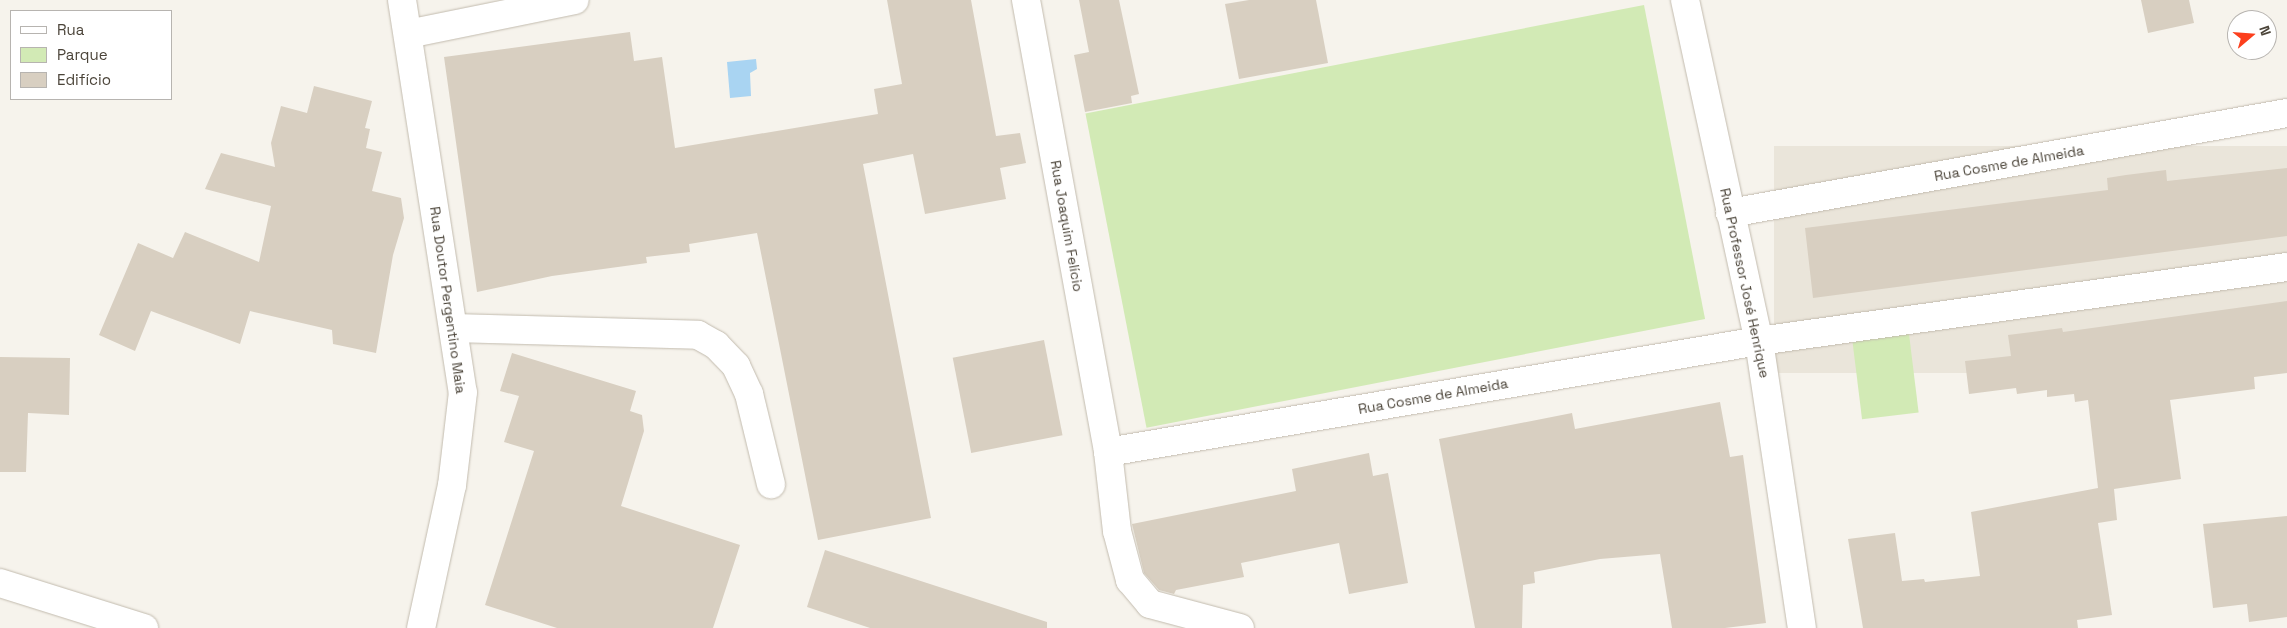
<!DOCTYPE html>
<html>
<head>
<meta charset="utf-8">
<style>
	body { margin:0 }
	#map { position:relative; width:2287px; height:628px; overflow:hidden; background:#f6f3ec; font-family:"Space Grotesk",sans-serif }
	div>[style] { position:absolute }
	.residential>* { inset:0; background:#eae5da; transform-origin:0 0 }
	.green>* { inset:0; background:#d2eab5; transform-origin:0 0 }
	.water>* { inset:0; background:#a9d4f2 }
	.building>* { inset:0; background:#d8cfc1; transform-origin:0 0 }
	.roads { filter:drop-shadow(0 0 1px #c2bbae) drop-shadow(0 0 1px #c2bbae) }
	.minor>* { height:28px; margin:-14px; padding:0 14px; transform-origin:14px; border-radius:14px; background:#fff }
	span { translate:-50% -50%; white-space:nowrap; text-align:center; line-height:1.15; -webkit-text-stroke:4.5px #fff; paint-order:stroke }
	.street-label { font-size:14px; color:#4b4439 }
	.legend { position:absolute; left:10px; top:10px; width:162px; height:90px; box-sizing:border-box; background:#fff; border:1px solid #b7b4b0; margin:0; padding:6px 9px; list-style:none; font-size:15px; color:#4b4439 }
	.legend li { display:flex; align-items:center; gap:10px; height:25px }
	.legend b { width:25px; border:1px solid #b7b4b0 }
	.north { position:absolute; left:2227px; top:10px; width:50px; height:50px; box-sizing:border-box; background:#fff; border:1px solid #b7b4b0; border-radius:50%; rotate:72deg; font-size:14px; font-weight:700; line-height:20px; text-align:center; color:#4b4439 }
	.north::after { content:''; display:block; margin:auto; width:18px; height:22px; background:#fc3f1d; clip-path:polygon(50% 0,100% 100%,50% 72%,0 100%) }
</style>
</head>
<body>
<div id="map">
	<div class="residential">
		<div style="left:2287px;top:146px;width:227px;height:513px;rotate:90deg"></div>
	</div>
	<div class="green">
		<div style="left:1644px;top:5px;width:320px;height:569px;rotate:79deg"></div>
		<div style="left:1909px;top:334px;width:79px;height:57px;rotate:83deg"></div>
	</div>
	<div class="water">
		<div style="clip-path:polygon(756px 59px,757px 69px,750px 73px,751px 96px,730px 98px,727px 62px)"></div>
	</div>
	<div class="building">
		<div style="clip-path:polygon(887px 0,971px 0,996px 136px,1020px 133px,1026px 163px,1000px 168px,1006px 199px,925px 214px,913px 154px,863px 164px,931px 518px,818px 540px,757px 233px,689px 244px,690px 252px,646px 257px,647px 263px,552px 276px,477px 292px,444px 57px,630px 32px,634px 61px,662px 57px,675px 148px,878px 114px,874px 89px,902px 84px)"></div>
		<div style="clip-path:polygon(1079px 0,1119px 0,1139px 94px,1131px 96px,1132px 103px,1085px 112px,1074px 55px,1089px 52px)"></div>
		<div style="clip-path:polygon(1249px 0,1316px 0,1328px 63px,1239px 79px,1225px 4px)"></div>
		<div style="clip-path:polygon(2141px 0,2189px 0,2194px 23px,2148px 33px)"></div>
		<div style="clip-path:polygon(314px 86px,372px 101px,365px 128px,370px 129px,366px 148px,382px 152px,372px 191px,401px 198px,404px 218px,393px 255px,376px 353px,333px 344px,332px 330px,250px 311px,240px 344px,151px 311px,135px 351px,99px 335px,138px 243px,173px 258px,185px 232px,259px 262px,271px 206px,205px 189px,221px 153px,275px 167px,271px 143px,281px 106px,307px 113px)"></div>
		<div style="clip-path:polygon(2287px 168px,2287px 236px,1813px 298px,1805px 228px,2108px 190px,2107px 178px,2126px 175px,2166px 170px,2167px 181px)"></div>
		<div style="clip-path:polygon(2287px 301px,2287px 373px,2254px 377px,2255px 389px,2170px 400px,2181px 479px,2114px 489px,2117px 520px,2098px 523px,2112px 615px,2077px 620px,2078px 628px,1863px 628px,1848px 539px,1895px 533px,1902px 581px,1924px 579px,1925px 582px,1980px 576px,1971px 512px,2098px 488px,2088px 400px,2075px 402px,2074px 394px,2047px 397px,2047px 390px,2017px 394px,2016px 388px,1969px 394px,1965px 361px,2011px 356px,2008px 335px,2062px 328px,2063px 332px)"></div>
		<div style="left:1044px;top:340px;width:97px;height:93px;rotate:79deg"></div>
		<div style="clip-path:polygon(512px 353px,636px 391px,630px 411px,642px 415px,644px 431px,621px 506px,740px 545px,713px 628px,557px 628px,485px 605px,534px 451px,504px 442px,519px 396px,500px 391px)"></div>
		<div style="clip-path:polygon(0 357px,70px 358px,69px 415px,28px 413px,26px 472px,0 472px)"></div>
		<div style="clip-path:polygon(1720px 402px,1730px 457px,1743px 455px,1766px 623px,1725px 628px,1672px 628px,1660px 554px,1600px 559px,1534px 572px,1535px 583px,1523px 585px,1522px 628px,1475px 628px,1439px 439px,1572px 413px,1575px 429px)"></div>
		<div style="clip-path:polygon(1369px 453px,1373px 476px,1388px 473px,1408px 583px,1349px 594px,1339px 543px,1241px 563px,1244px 577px,1176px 590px,1174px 594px,1159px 590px,1144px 573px,1132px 524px,1296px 491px,1292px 469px)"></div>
		<div style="clip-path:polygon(2287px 516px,2287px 617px,2249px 622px,2247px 604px,2213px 608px,2203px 524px)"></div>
		<div style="clip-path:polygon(825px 550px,1047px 622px,1047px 628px,870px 628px,807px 607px)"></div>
	</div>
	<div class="roads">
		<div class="minor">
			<div style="left:402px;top:0;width:397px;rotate:81.2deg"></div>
			<div style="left:463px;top:392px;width:94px;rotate:96.7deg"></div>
			<div style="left:452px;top:485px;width:146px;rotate:102.2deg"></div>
			<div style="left:1026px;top:0;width:459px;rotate:79.7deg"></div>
			<div style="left:1108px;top:452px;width:80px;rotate:83.5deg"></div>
			<div style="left:1117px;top:531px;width:51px;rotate:75.1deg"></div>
			<div style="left:1130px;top:580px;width:31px;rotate:50deg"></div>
			<div style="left:1150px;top:604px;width:93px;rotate:14.9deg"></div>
			<div style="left:1685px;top:0;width:349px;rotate:77.8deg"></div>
			<div style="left:1759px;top:341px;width:290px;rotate:81.5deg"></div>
			<div style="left:408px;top:34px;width:170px;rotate:-11.5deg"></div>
			<div style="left:1730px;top:213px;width:566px;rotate:-10.18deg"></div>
			<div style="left:453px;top:328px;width:245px;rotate:1.6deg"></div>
			<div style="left:698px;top:335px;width:21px;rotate:29deg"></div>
			<div style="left:716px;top:345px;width:29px;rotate:46deg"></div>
			<div style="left:736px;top:366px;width:31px;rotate:65deg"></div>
			<div style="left:749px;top:394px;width:93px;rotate:76.3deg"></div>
			<div style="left:1108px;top:452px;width:660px;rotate:-9.68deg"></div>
			<div style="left:1759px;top:341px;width:533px;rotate:-7.98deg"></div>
			<div style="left:0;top:583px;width:151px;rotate:17.4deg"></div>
		</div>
	</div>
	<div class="street-label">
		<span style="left:2009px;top:163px;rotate:-10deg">Rua Cosme de Almeida</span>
		<span style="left:1067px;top:226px;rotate:80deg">Rua Joaquim Felício</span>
		<span style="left:1745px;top:283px;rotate:78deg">Rua Professor José Henrique</span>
		<span style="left:448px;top:300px;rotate:82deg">Rua Doutor Pergentino Maia</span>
		<span style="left:1433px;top:396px;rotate:-10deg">Rua Cosme de Almeida</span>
	</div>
	<ul class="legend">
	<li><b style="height:6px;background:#fff"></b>Rua</li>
	<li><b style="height:14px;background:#d2eab5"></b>Parque</li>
	<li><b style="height:14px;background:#d8cfc1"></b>Edifício</li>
	</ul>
	<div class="north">N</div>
</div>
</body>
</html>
